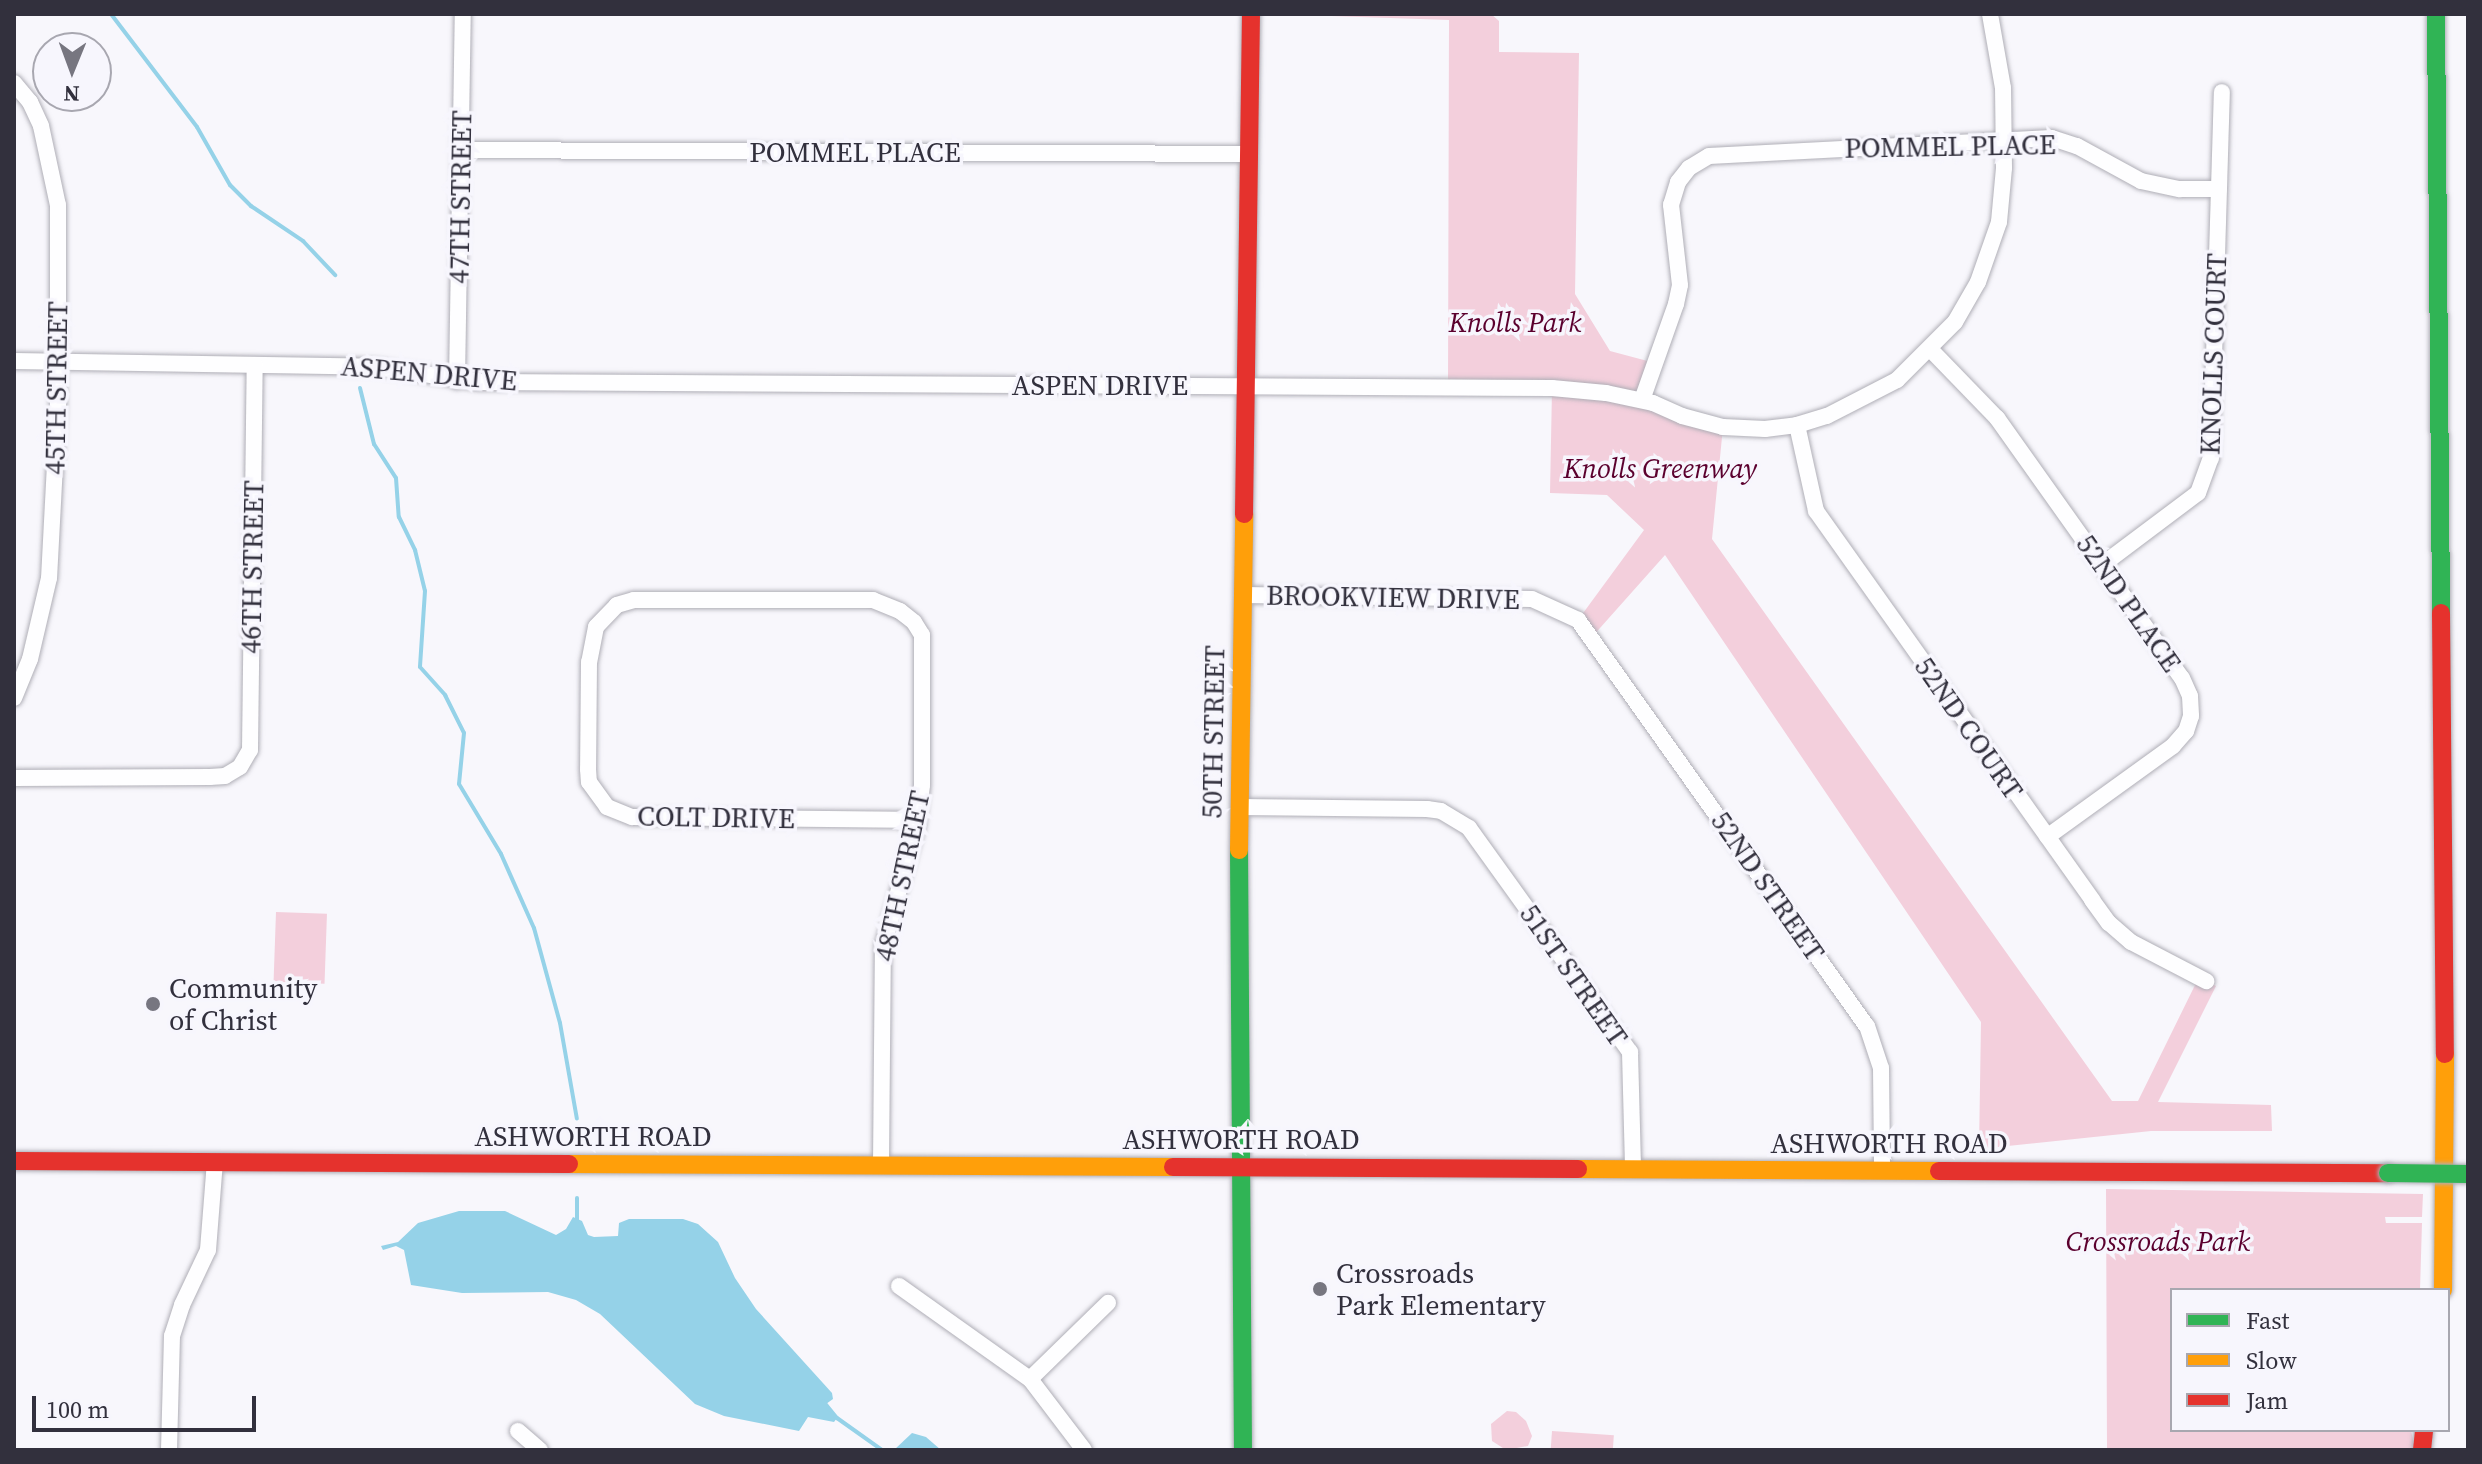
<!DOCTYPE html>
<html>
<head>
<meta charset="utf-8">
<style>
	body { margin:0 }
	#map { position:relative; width:2482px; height:1464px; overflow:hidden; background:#f8f7fc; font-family:"Source Serif 4",serif }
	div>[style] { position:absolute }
	.green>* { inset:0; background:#f3cfdc; transform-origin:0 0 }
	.water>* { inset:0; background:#95d2e8 }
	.stream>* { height:4px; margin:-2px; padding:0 2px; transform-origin:2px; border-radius:2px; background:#95d2e8 }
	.roads { filter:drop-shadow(0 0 2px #afaeb6) drop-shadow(0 0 2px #afaeb6) }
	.street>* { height:16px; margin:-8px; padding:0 8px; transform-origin:8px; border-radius:8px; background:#fefeff }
	.fast>* { height:18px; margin:-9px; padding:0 9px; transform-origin:9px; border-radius:9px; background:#30b455 }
	.slow>* { height:18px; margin:-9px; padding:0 9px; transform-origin:9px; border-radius:9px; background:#ff9f0a }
	.jam>* { height:18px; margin:-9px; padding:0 9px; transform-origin:9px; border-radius:9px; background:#e5322d }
	.bridges { filter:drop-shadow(0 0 2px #afaeb6) drop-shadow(0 0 2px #afaeb6) }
	.fast-bridge>* { height:18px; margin:-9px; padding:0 9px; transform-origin:9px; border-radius:9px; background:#30b455 }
	.dots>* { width:22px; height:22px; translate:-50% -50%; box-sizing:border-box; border:4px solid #f7f6fd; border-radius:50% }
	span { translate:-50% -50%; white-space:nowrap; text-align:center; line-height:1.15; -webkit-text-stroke:7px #f7f6fd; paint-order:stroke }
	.street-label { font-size:28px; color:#32303d }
	.park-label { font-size:28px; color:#5b002e; font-style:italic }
	.poi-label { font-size:28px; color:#32303d }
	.left { translate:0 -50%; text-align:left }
	.frame { position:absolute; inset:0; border:16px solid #32303d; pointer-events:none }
	.legend { position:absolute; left:2170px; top:1288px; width:280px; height:144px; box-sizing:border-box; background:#f7f6fd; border:2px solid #a8a7b0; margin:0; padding:10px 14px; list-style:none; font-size:24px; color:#32303d }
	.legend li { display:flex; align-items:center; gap:16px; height:40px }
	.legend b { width:40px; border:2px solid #a8a7b0 }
	.north { position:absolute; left:32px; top:32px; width:80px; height:80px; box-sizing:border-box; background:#f7f6fd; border:2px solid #a8a7b0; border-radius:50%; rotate:181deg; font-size:22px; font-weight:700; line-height:32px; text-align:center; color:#32303d }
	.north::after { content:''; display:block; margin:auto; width:28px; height:36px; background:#777680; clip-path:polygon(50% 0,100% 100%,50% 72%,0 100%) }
	.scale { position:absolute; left:32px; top:1396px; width:224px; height:36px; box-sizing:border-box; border:4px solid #32303d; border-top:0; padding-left:10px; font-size:24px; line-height:28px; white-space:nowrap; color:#32303d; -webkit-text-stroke:6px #f7f6fd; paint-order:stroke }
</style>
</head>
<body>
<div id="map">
	<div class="green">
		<div style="clip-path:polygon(1272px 14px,1491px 14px,1499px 21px,1499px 52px,1579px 53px,1575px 294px,1610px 351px,1655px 363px,1643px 400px,1723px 427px,1712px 539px,2112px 1101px,2138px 1101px,2199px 977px,2216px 986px,2158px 1102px,2271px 1105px,2272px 1131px,2151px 1131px,1979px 1149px,1981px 1022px,1665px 555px,1592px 637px,1578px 620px,1644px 530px,1607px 495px,1550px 493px,1552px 389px,1448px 388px,1449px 20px)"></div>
		<div style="left:276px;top:912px;width:51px;height:70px;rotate:2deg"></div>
		<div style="clip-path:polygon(2106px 1189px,2423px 1194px,2422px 1217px,2385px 1217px,2386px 1223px,2422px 1223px,2420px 1290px,2172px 1290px,2172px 1430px,2411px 1430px,2415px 1450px,2107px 1450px)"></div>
		<div style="clip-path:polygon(1507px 1411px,1516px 1412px,1526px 1421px,1532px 1436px,1528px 1446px,1506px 1450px,1492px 1441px,1491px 1424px)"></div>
		<div style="left:1552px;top:1431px;width:62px;height:17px;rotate:4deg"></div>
	</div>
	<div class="water">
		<div style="clip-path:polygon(459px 1211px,505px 1211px,556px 1235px,566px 1229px,573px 1217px,582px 1221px,588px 1235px,594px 1237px,618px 1236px,619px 1223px,629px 1219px,683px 1219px,698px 1224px,718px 1242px,735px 1278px,756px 1309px,832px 1393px,833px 1399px,826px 1404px,837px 1418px,834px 1422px,808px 1417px,799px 1431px,724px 1416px,695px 1404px,600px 1314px,576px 1300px,548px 1292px,462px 1293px,411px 1285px,404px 1250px,396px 1246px,383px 1250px,381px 1246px,398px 1242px,418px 1223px)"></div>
		<div style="clip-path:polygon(912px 1433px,926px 1437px,941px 1450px,894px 1450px)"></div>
	</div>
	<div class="stream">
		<div style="left:111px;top:14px;width:142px;rotate:52.7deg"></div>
		<div style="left:197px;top:127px;width:67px;rotate:60.4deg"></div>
		<div style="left:230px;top:185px;width:30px;rotate:45deg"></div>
		<div style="left:251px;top:206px;width:63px;rotate:33.9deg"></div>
		<div style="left:303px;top:241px;width:47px;rotate:46.7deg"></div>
		<div style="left:360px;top:388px;width:58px;rotate:76deg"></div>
		<div style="left:374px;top:444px;width:40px;rotate:57.1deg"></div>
		<div style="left:396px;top:478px;width:39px;rotate:86deg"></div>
		<div style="left:399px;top:517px;width:37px;rotate:64deg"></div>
		<div style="left:415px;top:550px;width:42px;rotate:76.3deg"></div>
		<div style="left:425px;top:591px;width:76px;rotate:93.8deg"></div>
		<div style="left:420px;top:667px;width:38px;rotate:48deg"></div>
		<div style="left:445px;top:695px;width:42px;rotate:63.4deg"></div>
		<div style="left:464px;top:733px;width:51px;rotate:95.6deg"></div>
		<div style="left:459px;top:784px;width:82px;rotate:59deg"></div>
		<div style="left:501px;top:854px;width:81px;rotate:66deg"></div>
		<div style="left:534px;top:928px;width:98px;rotate:74.7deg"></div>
		<div style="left:560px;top:1023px;width:97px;rotate:80deg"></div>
		<div style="left:577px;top:1221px;width:23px;rotate:-90deg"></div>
		<div style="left:823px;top:1401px;width:22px;rotate:51deg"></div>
		<div style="left:837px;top:1418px;width:55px;rotate:35.4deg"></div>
	</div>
	<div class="roads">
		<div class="street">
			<div style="left:14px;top:83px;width:25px;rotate:50deg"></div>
			<div style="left:30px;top:102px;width:26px;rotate:65deg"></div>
			<div style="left:41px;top:126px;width:81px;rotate:77.9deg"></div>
			<div style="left:58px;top:205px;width:202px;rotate:90deg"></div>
			<div style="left:58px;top:407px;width:171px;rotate:93deg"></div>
			<div style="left:49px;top:578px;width:83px;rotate:103.2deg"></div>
			<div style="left:30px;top:659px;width:42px;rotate:112.3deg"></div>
			<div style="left:461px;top:150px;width:787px;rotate:0.29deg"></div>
			<div style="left:1931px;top:350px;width:95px;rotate:45.9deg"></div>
			<div style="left:1997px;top:418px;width:319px;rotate:54.6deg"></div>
			<div style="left:2182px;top:678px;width:20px;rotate:66deg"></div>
			<div style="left:2190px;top:696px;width:20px;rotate:87deg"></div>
			<div style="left:2191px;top:716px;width:16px;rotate:108deg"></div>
			<div style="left:2186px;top:731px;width:20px;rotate:131deg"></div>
			<div style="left:2173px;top:746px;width:155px;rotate:144.2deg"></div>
			<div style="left:14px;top:361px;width:362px;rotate:0.9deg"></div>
			<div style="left:376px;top:367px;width:104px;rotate:8.3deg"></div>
			<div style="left:479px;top:382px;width:1073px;rotate:0.32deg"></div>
			<div style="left:1552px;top:388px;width:54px;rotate:5.3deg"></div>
			<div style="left:1606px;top:393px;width:48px;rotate:12deg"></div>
			<div style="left:1653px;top:403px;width:32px;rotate:24deg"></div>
			<div style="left:1682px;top:416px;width:42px;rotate:15deg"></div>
			<div style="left:1723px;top:427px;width:42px;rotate:2.7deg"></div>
			<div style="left:1765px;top:429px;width:32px;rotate:-7deg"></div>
			<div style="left:1797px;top:425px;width:31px;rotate:-17deg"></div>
			<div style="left:1827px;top:416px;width:79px;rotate:-27.2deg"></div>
			<div style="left:1897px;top:380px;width:82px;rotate:-45deg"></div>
			<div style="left:1955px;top:322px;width:46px;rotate:-60.1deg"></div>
			<div style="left:1978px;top:282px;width:64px;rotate:-70.7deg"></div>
			<div style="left:1999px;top:222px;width:54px;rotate:-84.7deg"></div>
			<div style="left:2004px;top:168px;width:80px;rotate:-90.7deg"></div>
			<div style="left:2003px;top:88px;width:75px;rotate:-100deg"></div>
			<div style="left:457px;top:381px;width:367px;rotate:-89.1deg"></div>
			<div style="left:1642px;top:400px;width:102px;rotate:-70.5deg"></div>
			<div style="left:1676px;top:304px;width:19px;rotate:-78deg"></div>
			<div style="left:1680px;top:285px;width:81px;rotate:-96.4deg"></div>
			<div style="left:1671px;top:205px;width:24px;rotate:-73deg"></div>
			<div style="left:1678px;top:182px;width:18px;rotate:-52deg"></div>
			<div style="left:1689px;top:168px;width:23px;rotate:-31deg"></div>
			<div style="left:1709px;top:156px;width:343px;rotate:-3deg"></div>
			<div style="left:2052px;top:138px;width:26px;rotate:18deg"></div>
			<div style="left:2077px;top:146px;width:73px;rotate:28.7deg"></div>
			<div style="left:2141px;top:181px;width:40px;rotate:12deg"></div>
			<div style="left:2180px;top:189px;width:39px"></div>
			<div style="left:1797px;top:425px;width:88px;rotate:77.5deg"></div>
			<div style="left:1816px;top:511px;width:477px;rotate:54.6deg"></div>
			<div style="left:2092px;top:900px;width:29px;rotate:54deg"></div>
			<div style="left:2109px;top:923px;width:29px;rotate:41deg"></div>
			<div style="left:2131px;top:942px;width:85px;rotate:27.5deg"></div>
			<div style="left:2102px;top:565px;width:120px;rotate:-36.9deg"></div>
			<div style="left:2198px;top:493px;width:37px;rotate:-70deg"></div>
			<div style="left:2211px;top:458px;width:366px;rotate:-88.3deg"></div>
			<div style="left:1243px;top:595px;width:289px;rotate:0.8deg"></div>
			<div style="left:1532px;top:599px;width:51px;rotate:24.5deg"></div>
			<div style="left:1578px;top:620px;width:498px;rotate:54.6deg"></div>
			<div style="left:1867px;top:1026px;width:44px;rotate:71.6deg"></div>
			<div style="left:1881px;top:1068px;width:103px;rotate:89.4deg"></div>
			<div style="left:14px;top:778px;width:196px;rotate:-0.3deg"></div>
			<div style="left:210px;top:777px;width:15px;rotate:-4deg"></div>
			<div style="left:225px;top:776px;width:17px;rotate:-31deg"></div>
			<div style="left:240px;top:767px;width:20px;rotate:-60deg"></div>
			<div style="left:250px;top:750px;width:385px;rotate:-89.3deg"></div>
			<div style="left:1240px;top:807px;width:187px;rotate:0.6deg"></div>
			<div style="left:1427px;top:809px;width:14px;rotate:8deg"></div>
			<div style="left:1441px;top:811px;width:33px;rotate:31deg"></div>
			<div style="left:1469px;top:828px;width:276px;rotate:54.3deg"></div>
			<div style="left:1630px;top:1052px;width:118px;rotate:88.5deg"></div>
			<div style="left:881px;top:1165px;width:219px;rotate:-89.5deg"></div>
			<div style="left:883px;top:946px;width:125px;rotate:-74.2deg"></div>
			<div style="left:917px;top:826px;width:41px;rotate:-83deg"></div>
			<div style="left:922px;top:785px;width:150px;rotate:-90deg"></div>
			<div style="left:922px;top:635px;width:15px;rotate:-122deg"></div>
			<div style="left:914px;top:622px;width:18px;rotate:-142deg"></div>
			<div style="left:900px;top:611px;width:29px;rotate:-158deg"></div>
			<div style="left:873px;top:600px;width:239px;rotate:180deg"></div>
			<div style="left:634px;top:600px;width:18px;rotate:164deg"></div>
			<div style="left:617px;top:605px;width:30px;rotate:134deg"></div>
			<div style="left:596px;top:627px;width:36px;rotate:101deg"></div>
			<div style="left:589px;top:662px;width:107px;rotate:90.5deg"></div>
			<div style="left:588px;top:769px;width:13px;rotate:86deg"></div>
			<div style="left:589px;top:782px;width:31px;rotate:54deg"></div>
			<div style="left:607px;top:807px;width:27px;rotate:22deg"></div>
			<div style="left:632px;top:817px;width:268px;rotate:0.6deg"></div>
			<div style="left:900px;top:820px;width:18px;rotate:19deg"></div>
			<div style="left:899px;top:1286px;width:161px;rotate:35.4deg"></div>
			<div style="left:1030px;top:1379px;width:89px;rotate:52.7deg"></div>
			<div style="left:1030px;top:1379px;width:109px;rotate:-44.3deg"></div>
			<div style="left:518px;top:1431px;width:29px;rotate:41deg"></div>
			<div style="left:169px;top:1450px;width:114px;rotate:-88.5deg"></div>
			<div style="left:172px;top:1336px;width:33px;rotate:-72deg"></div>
			<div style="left:182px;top:1305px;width:61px;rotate:-64.7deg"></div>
			<div style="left:208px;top:1250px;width:88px;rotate:-85.5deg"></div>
		</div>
		<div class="fast">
			<div style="left:2436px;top:14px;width:599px;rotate:89.52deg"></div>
			<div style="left:1239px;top:850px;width:600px;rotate:89.62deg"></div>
		</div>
		<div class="slow">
			<div style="left:1239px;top:850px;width:336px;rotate:-89.1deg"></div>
			<div style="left:569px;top:1164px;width:604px;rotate:0.28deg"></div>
			<div style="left:1578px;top:1169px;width:361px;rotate:0.3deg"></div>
			<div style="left:2443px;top:1290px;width:236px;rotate:-89.5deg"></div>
		</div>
		<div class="jam">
			<div style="left:1244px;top:514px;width:500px;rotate:-89.2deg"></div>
			<div style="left:2441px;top:613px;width:441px;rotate:89.5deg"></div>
			<div style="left:14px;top:1161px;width:555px;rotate:0.31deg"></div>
			<div style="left:1173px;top:1167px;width:405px;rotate:0.3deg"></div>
			<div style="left:1939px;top:1171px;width:449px;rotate:0.3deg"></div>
			<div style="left:2422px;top:1450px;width:20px;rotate:-84deg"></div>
		</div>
	</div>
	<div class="bridges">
		<div class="fast-bridge">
			<div style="left:2388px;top:1173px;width:80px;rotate:0.7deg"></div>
		</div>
	</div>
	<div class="dots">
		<div style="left:153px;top:1004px;background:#777680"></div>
		<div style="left:1320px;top:1289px;background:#777680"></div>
	</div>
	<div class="street-label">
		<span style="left:1950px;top:146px;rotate:-1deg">POMMEL PLACE</span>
		<span style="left:855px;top:152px">POMMEL PLACE</span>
		<span style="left:460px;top:197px;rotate:-89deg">47TH STREET</span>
		<span style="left:2213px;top:354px;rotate:-88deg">KNOLLS COURT</span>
		<span style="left:429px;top:373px;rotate:5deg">ASPEN DRIVE</span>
		<span style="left:1100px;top:385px">ASPEN DRIVE</span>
		<span style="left:56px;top:388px;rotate:-89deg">45TH STREET</span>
		<span style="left:252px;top:567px;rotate:-89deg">46TH STREET</span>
		<span style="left:1393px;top:597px;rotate:1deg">BROOKVIEW DRIVE</span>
		<span style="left:2129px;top:603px;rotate:55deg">52ND PLACE</span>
		<span style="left:1969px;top:728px;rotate:55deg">52ND COURT</span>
		<span style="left:1213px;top:732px;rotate:-89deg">50TH STREET</span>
		<span style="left:716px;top:817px;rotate:1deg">COLT DRIVE</span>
		<span style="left:902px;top:876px;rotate:-78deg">48TH STREET</span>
		<span style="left:1768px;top:886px;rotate:55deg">52ND STREET</span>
		<span style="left:1574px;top:975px;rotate:55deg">51ST STREET</span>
		<span style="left:593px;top:1136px">ASHWORTH ROAD</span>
		<span style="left:1241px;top:1139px">ASHWORTH ROAD</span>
		<span style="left:1889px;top:1143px">ASHWORTH ROAD</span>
	</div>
	<div class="park-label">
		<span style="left:1515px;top:322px">Knolls Park</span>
		<span style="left:1660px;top:468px">Knolls Greenway</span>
		<span style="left:2158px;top:1241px">Crossroads Park</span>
	</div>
	<div class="poi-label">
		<span class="left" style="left:169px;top:1004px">Community<br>of Christ</span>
		<span class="left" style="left:1336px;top:1289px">Crossroads<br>Park Elementary</span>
	</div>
	<div class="frame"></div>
	<ul class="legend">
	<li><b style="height:10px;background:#30b455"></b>Fast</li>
	<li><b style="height:10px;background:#ff9f0a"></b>Slow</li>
	<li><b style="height:10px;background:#e5322d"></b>Jam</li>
	</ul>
	<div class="north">N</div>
	<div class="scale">100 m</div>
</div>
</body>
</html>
